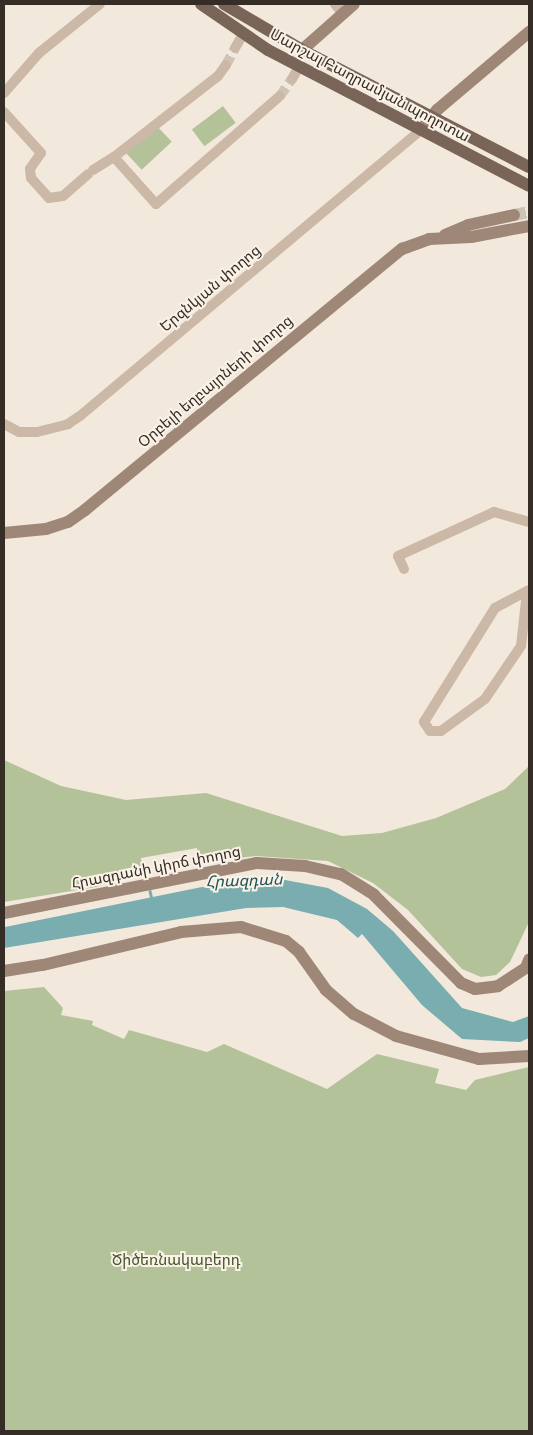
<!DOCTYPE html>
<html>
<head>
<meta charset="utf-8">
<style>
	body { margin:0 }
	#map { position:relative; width:533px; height:1435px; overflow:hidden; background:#f2e8db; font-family:Manrope,"Noto Sans Armenian",sans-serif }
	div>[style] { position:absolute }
	.green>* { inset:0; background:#b4c29a; transform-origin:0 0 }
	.water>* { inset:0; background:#79adb0 }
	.stream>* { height:2.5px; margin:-1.25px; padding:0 1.25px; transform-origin:1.25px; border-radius:1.25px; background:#79adb0 }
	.street-tunnel>* { height:10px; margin-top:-5px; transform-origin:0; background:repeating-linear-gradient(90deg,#cdc3b7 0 10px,transparent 0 15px) }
	.secondary-tunnel>* { height:12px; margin-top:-6px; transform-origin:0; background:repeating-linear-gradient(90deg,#cdc3b7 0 12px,transparent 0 18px) }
	.street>* { height:10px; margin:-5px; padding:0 5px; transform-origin:5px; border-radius:5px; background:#cbb8a6 }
	.secondary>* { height:12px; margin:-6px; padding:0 6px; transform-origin:6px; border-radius:6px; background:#9f8778 }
	.primary>* { height:12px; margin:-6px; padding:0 6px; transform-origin:6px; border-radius:6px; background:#796458 }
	span { translate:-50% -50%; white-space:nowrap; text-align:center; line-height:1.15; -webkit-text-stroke:4px #faf2e7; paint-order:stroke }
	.street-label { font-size:15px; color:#372d27 }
	.park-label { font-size:15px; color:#45562b }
	.water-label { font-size:16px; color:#1c545a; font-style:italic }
	.frame { position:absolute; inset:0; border:5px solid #372d27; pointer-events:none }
</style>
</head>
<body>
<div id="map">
	<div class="green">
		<div style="left:223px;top:106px;width:21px;height:39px;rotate:53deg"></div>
		<div style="left:156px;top:125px;width:23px;height:41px;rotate:47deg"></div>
		<div style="clip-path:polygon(4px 760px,61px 786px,126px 800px,206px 793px,342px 836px,382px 833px,436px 818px,505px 789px,529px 766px,529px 922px,510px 962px,496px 975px,481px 977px,462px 969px,408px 910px,373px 883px,328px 861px,256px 856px,201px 862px,197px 848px,141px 858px,143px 872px,96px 887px,4px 902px)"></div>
		<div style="clip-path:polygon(44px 987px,63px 1008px,61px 1015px,93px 1021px,92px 1025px,124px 1039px,129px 1030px,207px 1052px,224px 1044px,327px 1089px,377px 1054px,439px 1069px,435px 1083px,466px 1090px,475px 1080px,529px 1067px,529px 1431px,4px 1431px,4px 991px)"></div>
	</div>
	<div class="water">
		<div style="clip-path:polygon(285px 880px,328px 888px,367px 909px,393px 931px,462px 1008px,513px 1022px,529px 1016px,529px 1038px,520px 1042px,462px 1039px,422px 1005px,362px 934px,358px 938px,337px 920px,283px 907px,246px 908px,4px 948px,5px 927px,202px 887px)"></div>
	</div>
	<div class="stream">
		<div style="left:150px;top:891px;width:9px;rotate:77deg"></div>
	</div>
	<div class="street-tunnel">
		<div style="left:226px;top:65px;width:19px;rotate:-62deg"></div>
		<div style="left:280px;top:96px;width:21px;rotate:-55deg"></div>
	</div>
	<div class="secondary-tunnel">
		<div style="left:514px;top:215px;width:15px;rotate:-11deg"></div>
	</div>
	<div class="street">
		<div style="left:335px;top:4px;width:13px;rotate:51deg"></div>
		<div style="left:235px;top:48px;width:16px;rotate:-60deg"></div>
		<div style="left:226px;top:65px;width:14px;rotate:126deg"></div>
		<div style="left:218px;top:76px;width:132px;rotate:142.1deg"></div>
		<div style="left:114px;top:157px;width:63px;rotate:48.2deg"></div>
		<div style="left:156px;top:204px;width:164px;rotate:-41.1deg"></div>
		<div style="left:292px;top:79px;width:14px;rotate:-60deg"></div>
		<div style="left:4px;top:93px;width:53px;rotate:-48.8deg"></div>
		<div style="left:39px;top:53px;width:78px;rotate:-38.8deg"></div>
		<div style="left:4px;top:112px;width:55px;rotate:47.9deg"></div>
		<div style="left:41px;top:153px;width:19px;rotate:125deg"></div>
		<div style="left:30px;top:169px;width:9px;rotate:84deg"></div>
		<div style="left:31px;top:178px;width:27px;rotate:48deg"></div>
		<div style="left:49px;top:198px;width:14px;rotate:-8deg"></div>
		<div style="left:63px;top:196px;width:33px;rotate:-41deg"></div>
		<div style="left:93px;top:170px;width:25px;rotate:-32deg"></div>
		<div style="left:4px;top:424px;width:17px;rotate:28deg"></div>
		<div style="left:19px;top:432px;width:18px"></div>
		<div style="left:37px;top:432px;width:32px;rotate:-14deg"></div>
		<div style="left:68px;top:424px;width:14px;rotate:-34deg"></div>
		<div style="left:80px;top:416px;width:445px;rotate:-40deg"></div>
		<div style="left:404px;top:569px;width:14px;rotate:-115deg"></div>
		<div style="left:398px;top:556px;width:106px;rotate:-24.6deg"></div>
		<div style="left:494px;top:512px;width:36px;rotate:16deg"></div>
		<div style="left:527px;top:592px;width:54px;rotate:96.3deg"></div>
		<div style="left:521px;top:646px;width:64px;rotate:124.2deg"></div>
		<div style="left:485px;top:699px;width:54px;rotate:144deg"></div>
		<div style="left:441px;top:731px;width:11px;rotate:180deg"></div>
		<div style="left:430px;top:731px;width:11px;rotate:-124deg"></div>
		<div style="left:424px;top:722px;width:134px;rotate:-58.1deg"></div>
		<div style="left:495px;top:608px;width:38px;rotate:-28deg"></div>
	</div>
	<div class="secondary">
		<div style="left:302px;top:50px;width:69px;rotate:-41.5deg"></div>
		<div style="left:421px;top:130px;width:26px;rotate:-51deg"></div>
		<div style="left:437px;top:110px;width:121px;rotate:-40.3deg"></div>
		<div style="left:445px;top:235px;width:25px;rotate:-23deg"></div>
		<div style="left:468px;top:225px;width:47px;rotate:-12.3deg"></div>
		<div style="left:4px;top:533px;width:42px;rotate:-5.4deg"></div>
		<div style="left:46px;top:529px;width:23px;rotate:-18deg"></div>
		<div style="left:68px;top:522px;width:21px;rotate:-35deg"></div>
		<div style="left:85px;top:510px;width:411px;rotate:-39.5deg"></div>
		<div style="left:402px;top:249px;width:29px;rotate:-20deg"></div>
		<div style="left:429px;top:239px;width:42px;rotate:-2.7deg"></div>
		<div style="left:471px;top:237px;width:59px;rotate:-10.7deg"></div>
		<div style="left:4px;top:913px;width:258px;rotate:-11.2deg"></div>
		<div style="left:257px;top:863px;width:48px;rotate:3.6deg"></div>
		<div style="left:305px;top:866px;width:37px;rotate:13deg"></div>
		<div style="left:341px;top:874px;width:39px;rotate:32deg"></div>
		<div style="left:374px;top:895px;width:124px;rotate:45.3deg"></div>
		<div style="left:461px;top:983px;width:15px;rotate:23deg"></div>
		<div style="left:475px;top:989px;width:23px;rotate:-7deg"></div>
		<div style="left:498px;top:986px;width:33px;rotate:-33deg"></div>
		<div style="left:526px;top:968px;width:9px;rotate:-69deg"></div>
		<div style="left:4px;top:971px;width:39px;rotate:-9deg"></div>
		<div style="left:43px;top:965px;width:142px;rotate:-13.4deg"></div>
		<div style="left:181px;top:932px;width:60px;rotate:-4.8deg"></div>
		<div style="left:241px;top:927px;width:47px;rotate:17.3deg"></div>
		<div style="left:286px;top:941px;width:17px;rotate:40deg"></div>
		<div style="left:299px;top:952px;width:47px;rotate:54.6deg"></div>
		<div style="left:326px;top:990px;width:37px;rotate:41deg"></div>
		<div style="left:354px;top:1014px;width:47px;rotate:27.6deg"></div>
		<div style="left:396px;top:1036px;width:86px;rotate:15.5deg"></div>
		<div style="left:479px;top:1059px;width:50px;rotate:-3.4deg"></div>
	</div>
	<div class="primary">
		<div style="left:201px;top:4px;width:81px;rotate:34.5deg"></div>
		<div style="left:268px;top:50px;width:294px;rotate:27.5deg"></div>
		<div style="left:224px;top:4px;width:91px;rotate:30.5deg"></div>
		<div style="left:302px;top:50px;width:255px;rotate:27.3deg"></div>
	</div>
	<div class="street-label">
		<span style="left:370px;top:85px;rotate:28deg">Մարշալ Բաղրամյան պողոտա</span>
		<span style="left:210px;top:288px;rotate:-40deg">Երզնկյան փողոց</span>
		<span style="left:215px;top:381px;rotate:-40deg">Օրբելի եղբայրների փողոց</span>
		<span style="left:156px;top:867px;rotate:-11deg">Հրազդանի կիրճ փողոց</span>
	</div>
	<div class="park-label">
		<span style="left:176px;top:1260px">Ծիծեռնակաբերդ</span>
	</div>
	<div class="water-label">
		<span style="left:244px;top:880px;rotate:-2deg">Հրազդան</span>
	</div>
	<div class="frame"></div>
</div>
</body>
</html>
